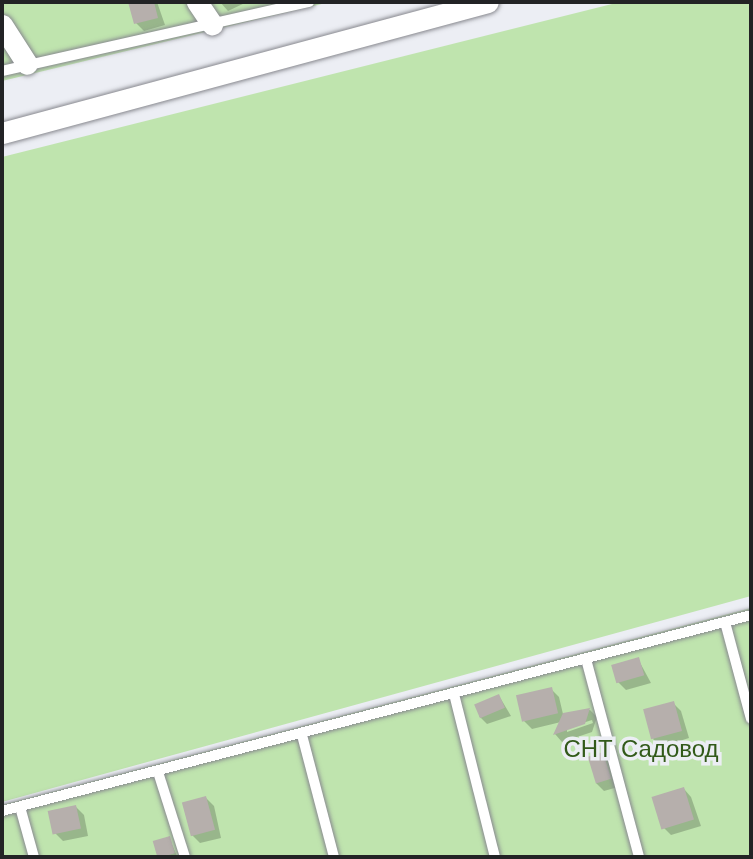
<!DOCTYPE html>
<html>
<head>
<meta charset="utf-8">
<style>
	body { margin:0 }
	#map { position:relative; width:753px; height:859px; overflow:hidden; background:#eceef4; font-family:"Work Sans",sans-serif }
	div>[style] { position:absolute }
	.green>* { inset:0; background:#bfe4ae }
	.shadow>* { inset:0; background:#0003 }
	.building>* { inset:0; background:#b6afac; transform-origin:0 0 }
	.roads { filter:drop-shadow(0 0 2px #88898f) drop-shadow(0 0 2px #88898f) }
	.lane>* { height:10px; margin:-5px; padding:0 5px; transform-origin:5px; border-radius:5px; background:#fff }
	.street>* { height:21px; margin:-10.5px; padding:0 10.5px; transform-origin:10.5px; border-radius:10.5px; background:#fff }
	span { translate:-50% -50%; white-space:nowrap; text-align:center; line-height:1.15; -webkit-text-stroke:7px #eceef4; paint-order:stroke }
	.park-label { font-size:24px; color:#325a1a }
	.frame { position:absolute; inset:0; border:4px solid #222325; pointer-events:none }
</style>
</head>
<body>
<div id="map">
	<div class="green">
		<div style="clip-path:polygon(2px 2px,330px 2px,2px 81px)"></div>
		<div style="clip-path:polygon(620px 2px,751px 2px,751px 596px,2px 802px,2px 157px)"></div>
		<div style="clip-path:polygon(751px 608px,751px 857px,2px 857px,2px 805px)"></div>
	</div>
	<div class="shadow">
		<div style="clip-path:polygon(130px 2px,157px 2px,165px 25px,144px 31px,136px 23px)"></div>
		<div style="clip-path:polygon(220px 2px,247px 2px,228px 11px)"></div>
		<div style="clip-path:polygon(638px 659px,651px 683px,626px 690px,618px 682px)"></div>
		<div style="clip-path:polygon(evenodd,551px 689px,559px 697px,563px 714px,590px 710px,597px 717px,592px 732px,562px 742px,555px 734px,561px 722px,532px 729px,524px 721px,551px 689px,592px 720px,593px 723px,567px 732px,567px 728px,592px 720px)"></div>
		<div style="clip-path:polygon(499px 696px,511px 716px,487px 724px,479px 716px)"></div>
		<div style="clip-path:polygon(673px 703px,681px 711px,689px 738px,661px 747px,653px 739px)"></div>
		<div style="clip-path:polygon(603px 754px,611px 762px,618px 787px,604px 791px,596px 783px)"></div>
		<div style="clip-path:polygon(684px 789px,691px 797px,701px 826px,671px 835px,664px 828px)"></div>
		<div style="clip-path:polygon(206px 798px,214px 806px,221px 838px,200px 843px,192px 835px)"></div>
		<div style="clip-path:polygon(76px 807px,84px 815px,88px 836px,63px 841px,55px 833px)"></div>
		<div style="clip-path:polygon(169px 838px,177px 856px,160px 857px,155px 842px)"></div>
	</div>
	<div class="building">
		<div style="clip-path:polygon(128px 2px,154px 2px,158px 18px,134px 24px)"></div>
		<div style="left:639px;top:657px;width:19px;height:29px;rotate:74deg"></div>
		<div style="left:552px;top:687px;width:27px;height:37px;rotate:77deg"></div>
		<div style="left:499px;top:694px;width:15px;height:27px;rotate:67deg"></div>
		<div style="left:674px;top:701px;width:31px;height:32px;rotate:75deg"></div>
		<div style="clip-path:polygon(590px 708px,585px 724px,553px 735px,563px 713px)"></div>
		<div style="left:603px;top:752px;width:28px;height:16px;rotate:73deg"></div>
		<div style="left:684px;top:787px;width:34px;height:34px;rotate:73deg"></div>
		<div style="left:206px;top:796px;width:35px;height:25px;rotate:75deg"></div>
		<div style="left:76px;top:805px;width:24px;height:29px;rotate:78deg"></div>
		<div style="left:170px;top:836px;width:18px;height:18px;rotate:74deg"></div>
	</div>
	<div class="roads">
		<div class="lane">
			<div style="left:2px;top:71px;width:315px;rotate:-12.7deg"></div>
			<div style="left:725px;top:622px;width:100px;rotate:75deg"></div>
			<div style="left:586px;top:659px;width:205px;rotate:75deg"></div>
			<div style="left:454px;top:694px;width:168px;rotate:75.9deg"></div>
			<div style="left:302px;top:735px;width:126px;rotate:75.3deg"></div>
			<div style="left:158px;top:772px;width:89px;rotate:72.4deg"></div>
			<div style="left:20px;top:807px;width:52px;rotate:74.4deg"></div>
			<div style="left:2px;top:811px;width:774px;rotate:-14.66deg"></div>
		</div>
		<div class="street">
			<div style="left:197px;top:2px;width:27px;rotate:56deg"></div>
			<div style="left:2px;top:25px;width:46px;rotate:57.3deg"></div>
			<div style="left:2px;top:133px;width:503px;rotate:-15.09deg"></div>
		</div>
	</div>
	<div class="park-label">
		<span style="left:641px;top:750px">СНТ Садовод</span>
	</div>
	<div class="frame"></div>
</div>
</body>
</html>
